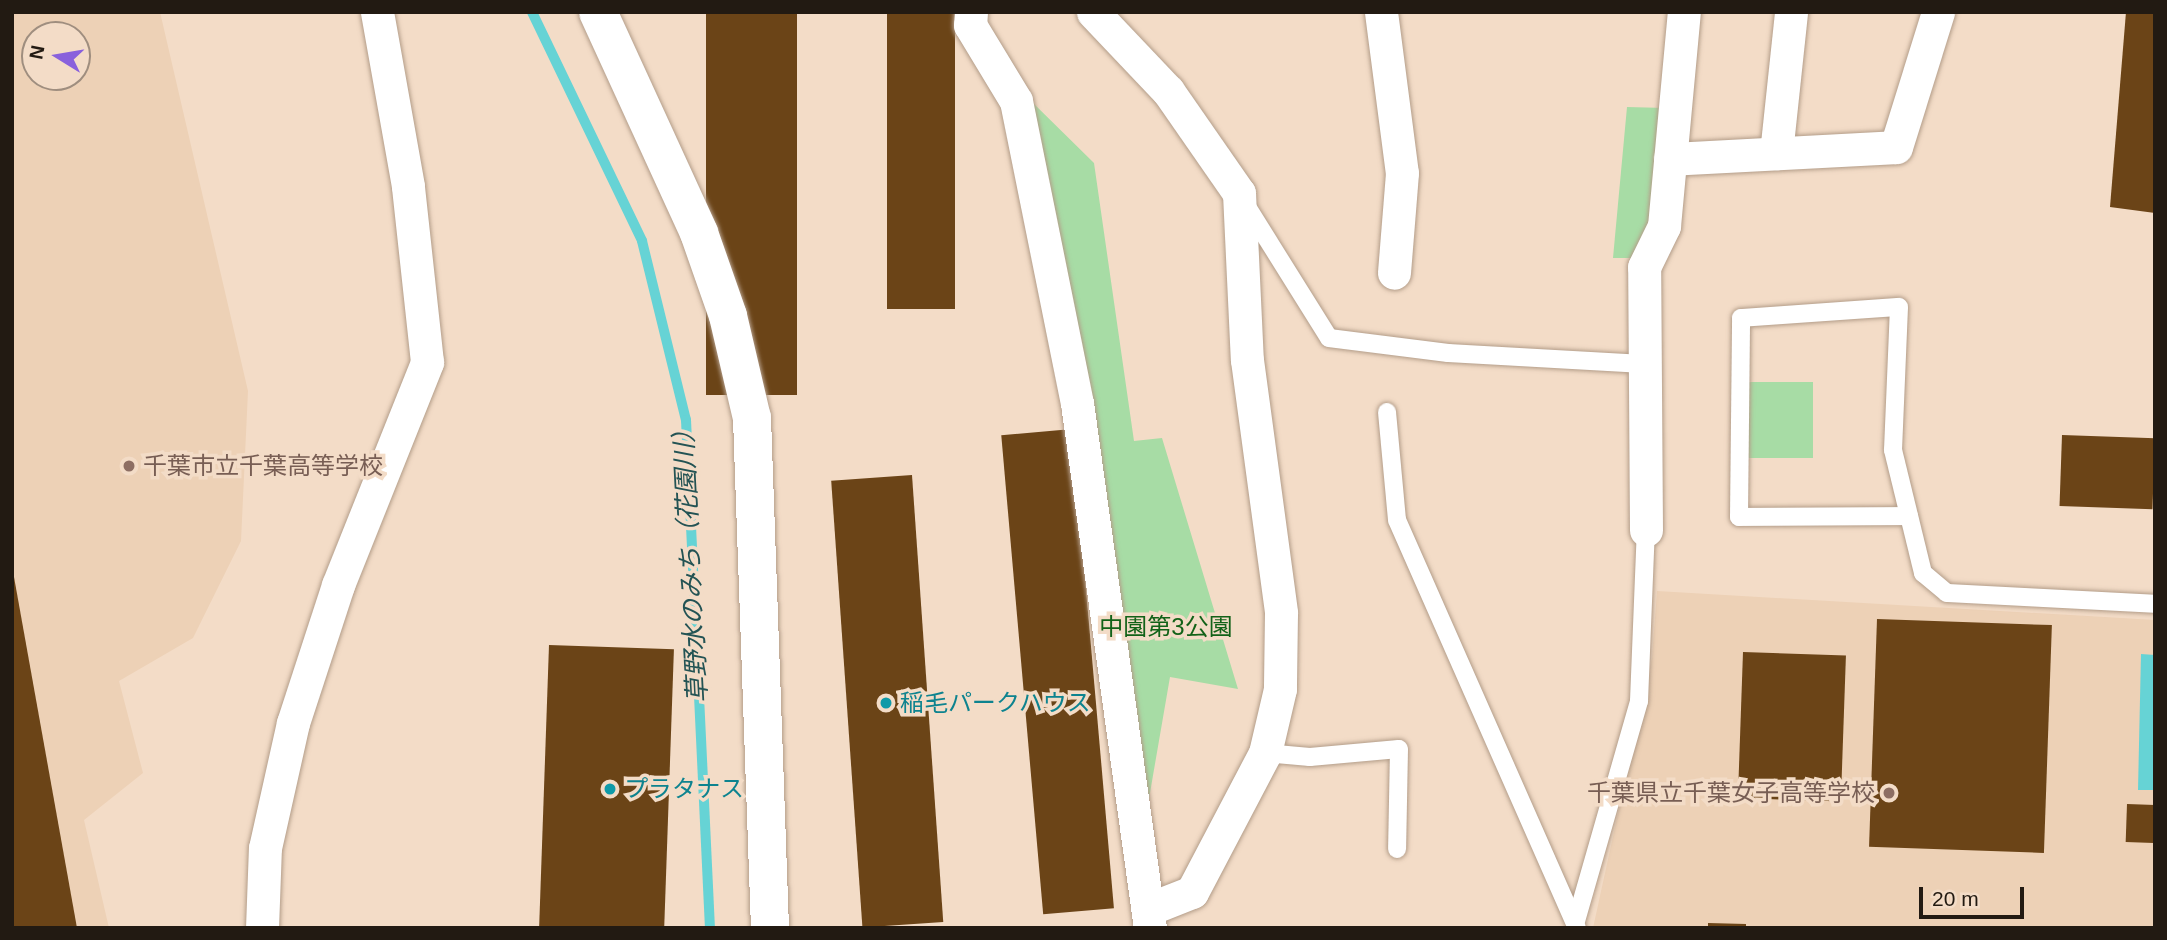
<!DOCTYPE html>
<html>
<head>
<meta charset="utf-8">
<style>
	body { margin:0 }
	#map { position:relative; width:2167px; height:940px; overflow:hidden; background:#f3dcc7; font-family:Arial,"Noto Sans JP",sans-serif }
	div>[style] { position:absolute }
	.built>* { inset:0; background:#edd1b6 }
	.green>* { inset:0; background:#a7dca5; transform-origin:0 0 }
	.water>* { inset:0; background:#66d3d5 }
	.stream>* { height:10px; margin:-5px; padding:0 5px; transform-origin:5px; border-radius:5px; background:#66d3d5 }
	.building>* { inset:0; background:#6b4417; transform-origin:0 0 }
	.roads { filter:drop-shadow(0 0 2px #b39d89) drop-shadow(0 0 2px #b39d89) }
	.service>* { height:18px; margin:-9px; padding:0 9px; transform-origin:9px; border-radius:9px; background:#fff }
	.minor>* { height:33px; margin:-16.5px; padding:0 16.5px; transform-origin:16.5px; border-radius:16.5px; background:#fff }
	.tertiary>* { height:38px; margin:-19px; padding:0 19px; transform-origin:19px; border-radius:19px; background:#fff }
	.dots>* { width:19px; height:19px; translate:-50% -50%; box-sizing:border-box; border:4px solid #f3dcc7; border-radius:50% }
	span { translate:-50% -50%; white-space:nowrap; text-align:center; line-height:1.15; -webkit-text-stroke:7px #f3dcc7; paint-order:stroke }
	.education-label { font-size:24px; color:#785e54 }
	.left { translate:0 -50%; text-align:left }
	.right { translate:-100% -50%; text-align:right }
	.park-label { font-size:24px; color:#126218 }
	.culture-label { font-size:24px; color:#0d838f }
	.water-label { font-size:26px; color:#235354; font-style:italic }
	.frame { position:absolute; inset:0; border:14px solid #221a12; pointer-events:none }
	.north { position:absolute; left:21px; top:21px; width:70px; height:70px; box-sizing:border-box; background:#f3dcc7; border:2px solid #9f8e7f; border-radius:50%; rotate:281deg; font-size:19px; font-weight:700; line-height:28px; text-align:center; color:#221a12 }
	.north::after { content:''; display:block; margin:auto; width:24px; height:32px; background:#8961dc; clip-path:polygon(50% 0,100% 100%,50% 72%,0 100%) }
	.scale { position:absolute; left:1919px; top:887px; width:105px; height:32px; box-sizing:border-box; border:4px solid #221a12; border-top:0; padding-left:9px; font-size:21px; line-height:24px; white-space:nowrap; color:#221a12; -webkit-text-stroke:5px #f3dcc7; paint-order:stroke }
</style>
</head>
<body>
<div id="map">
	<div class="built">
		<div style="clip-path:polygon(evenodd,12px 12px,160px 12px,248px 391px,241px 541px,193px 638px,119px 681px,143px 773px,84px 820px,109px 928px,12px 928px,12px 12px,35px 35px,77px 35px,77px 77px,35px 77px,35px 35px)"></div>
		<div style="clip-path:polygon(1657px 591px,2155px 620px,2155px 928px,1593px 928px,1652px 658px)"></div>
	</div>
	<div class="green">
		<div style="clip-path:polygon(1031px 101px,1094px 163px,1134px 441px,1162px 438px,1238px 689px,1170px 677px,1146px 816px)"></div>
		<div style="clip-path:polygon(1627px 107px,1666px 108px,1655px 228px,1640px 258px,1613px 258px)"></div>
		<div style="left:1748px;top:382px;width:65px;height:76px"></div>
	</div>
	<div class="water">
		<div style="clip-path:polygon(2141px 654px,2155px 655px,2155px 790px,2138px 790px)"></div>
	</div>
	<div class="stream">
		<div style="left:532px;top:12px;width:254px;rotate:64.3deg"></div>
		<div style="left:642px;top:241px;width:184px;rotate:76.2deg"></div>
		<div style="left:686px;top:420px;width:509px;rotate:87.3deg"></div>
	</div>
	<div class="building">
		<div style="left:706px;top:12px;width:91px;height:383px"></div>
		<div style="left:887px;top:12px;width:68px;height:297px"></div>
		<div style="clip-path:polygon(2126px 12px,2155px 12px,2155px 213px,2110px 207px)"></div>
		<div style="left:1072px;top:429px;width:481px;height:71px;rotate:85deg"></div>
		<div style="left:2062px;top:435px;width:93px;height:71px;rotate:2deg"></div>
		<div style="left:912px;top:475px;width:448px;height:81px;rotate:86deg"></div>
		<div style="clip-path:polygon(14px 577px,77px 928px,12px 928px)"></div>
		<div style="left:1877px;top:619px;width:175px;height:228px;rotate:2deg"></div>
		<div style="left:549px;top:645px;width:125px;height:283px;rotate:2deg"></div>
		<div style="left:1743px;top:652px;width:103px;height:146px;rotate:2deg"></div>
		<div style="left:2127px;top:804px;width:28px;height:38px;rotate:2deg"></div>
		<div style="clip-path:polygon(1708px 923px,1746px 924px,1746px 928px,1708px 928px)"></div>
	</div>
	<div class="roads">
		<div class="service">
			<div style="left:1244px;top:202px;width:160px;rotate:58deg"></div>
			<div style="left:1329px;top:338px;width:120px;rotate:7.2deg"></div>
			<div style="left:1448px;top:353px;width:196px;rotate:3.2deg"></div>
			<div style="left:1387px;top:412px;width:108px;rotate:84.7deg"></div>
			<div style="left:1397px;top:520px;width:446px;rotate:66.2deg"></div>
			<div style="left:1909px;top:516px;width:170px;rotate:179.7deg"></div>
			<div style="left:1739px;top:517px;width:199px;rotate:-89.4deg"></div>
			<div style="left:1741px;top:318px;width:158px;rotate:-4deg"></div>
			<div style="left:1899px;top:307px;width:143px;rotate:92.4deg"></div>
			<div style="left:1893px;top:450px;width:127px;rotate:76.3deg"></div>
			<div style="left:1923px;top:573px;width:31px;rotate:40deg"></div>
			<div style="left:1947px;top:593px;width:208px;rotate:3deg"></div>
			<div style="left:1265px;top:753px;width:45px;rotate:5.1deg"></div>
			<div style="left:1310px;top:757px;width:89px;rotate:-5.1deg"></div>
			<div style="left:1399px;top:749px;width:100px;rotate:91.1deg"></div>
			<div style="left:1576px;top:921px;width:229px;rotate:-74deg"></div>
			<div style="left:1639px;top:701px;width:171px;rotate:-87.7deg"></div>
		</div>
		<div class="minor">
			<div style="left:971px;top:12px;width:13px;rotate:94deg"></div>
			<div style="left:970px;top:25px;width:89px;rotate:58.8deg"></div>
			<div style="left:1016px;top:101px;width:308px;rotate:78.6deg"></div>
			<div style="left:1077px;top:403px;width:530px;rotate:82.08deg"></div>
			<div style="left:1093px;top:12px;width:109px;rotate:46.5deg"></div>
			<div style="left:1168px;top:91px;width:124px;rotate:55.2deg"></div>
			<div style="left:1239px;top:193px;width:167px;rotate:87.3deg"></div>
			<div style="left:1247px;top:360px;width:255px;rotate:82.3deg"></div>
			<div style="left:1281px;top:613px;width:76px;rotate:90.8deg"></div>
			<div style="left:1280px;top:689px;width:66px;rotate:103.2deg"></div>
			<div style="left:1265px;top:753px;width:157px;rotate:117.7deg"></div>
			<div style="left:1192px;top:892px;width:46px;rotate:158.4deg"></div>
			<div style="left:1381px;top:12px;width:162px;rotate:82.6deg"></div>
			<div style="left:1402px;top:173px;width:100px;rotate:94.6deg"></div>
			<div style="left:1776px;top:153px;width:142px;rotate:-83.9deg"></div>
			<div style="left:1670px;top:159px;width:226px;rotate:-3deg"></div>
			<div style="left:1896px;top:147px;width:141px;rotate:-72.7deg"></div>
			<div style="left:1646px;top:530px;width:263px;rotate:-90.4deg"></div>
			<div style="left:1644px;top:267px;width:46px;rotate:-64deg"></div>
			<div style="left:1664px;top:226px;width:215px;rotate:-84.7deg"></div>
			<div style="left:262px;top:928px;width:80px;rotate:-87.9deg"></div>
			<div style="left:265px;top:848px;width:128px;rotate:-77.4deg"></div>
			<div style="left:293px;top:723px;width:145px;rotate:-71.9deg"></div>
			<div style="left:338px;top:585px;width:240px;rotate:-68.2deg"></div>
			<div style="left:427px;top:362px;width:177px;rotate:-96.2deg"></div>
			<div style="left:408px;top:186px;width:177px;rotate:-100.1deg"></div>
		</div>
		<div class="tertiary">
			<div style="left:598px;top:12px;width:243px;rotate:65.4deg"></div>
			<div style="left:699px;top:233px;width:88px;rotate:70.7deg"></div>
			<div style="left:728px;top:316px;width:105px;rotate:76.8deg"></div>
			<div style="left:752px;top:418px;width:510px;rotate:87.98deg"></div>
		</div>
	</div>
	<div class="dots">
		<div style="left:129px;top:466px;background:#8d6e63"></div>
		<div style="left:886px;top:703px;background:#0f9aa8"></div>
		<div style="left:610px;top:789px;background:#0f9aa8"></div>
		<div style="left:1889px;top:793px;background:#8d6e63"></div>
	</div>
	<div class="education-label">
		<span class="left" style="left:143px;top:466px">千葉市立千葉高等学校</span>
		<span class="right" style="left:1875px;top:793px">千葉県立千葉女子高等学校</span>
	</div>
	<div class="park-label">
		<span style="left:1166px;top:627px">中園第3公園</span>
	</div>
	<div class="culture-label">
		<span class="left" style="left:900px;top:703px">稲毛パークハウス</span>
		<span class="left" style="left:624px;top:789px">プラタナス</span>
	</div>
	<div class="water-label">
		<span style="left:691px;top:560px;rotate:-93deg">草野水のみち（花園川）</span>
	</div>
	<div class="frame"></div>
	<div class="north">N</div>
	<div class="scale">20 m</div>
</div>
</body>
</html>
